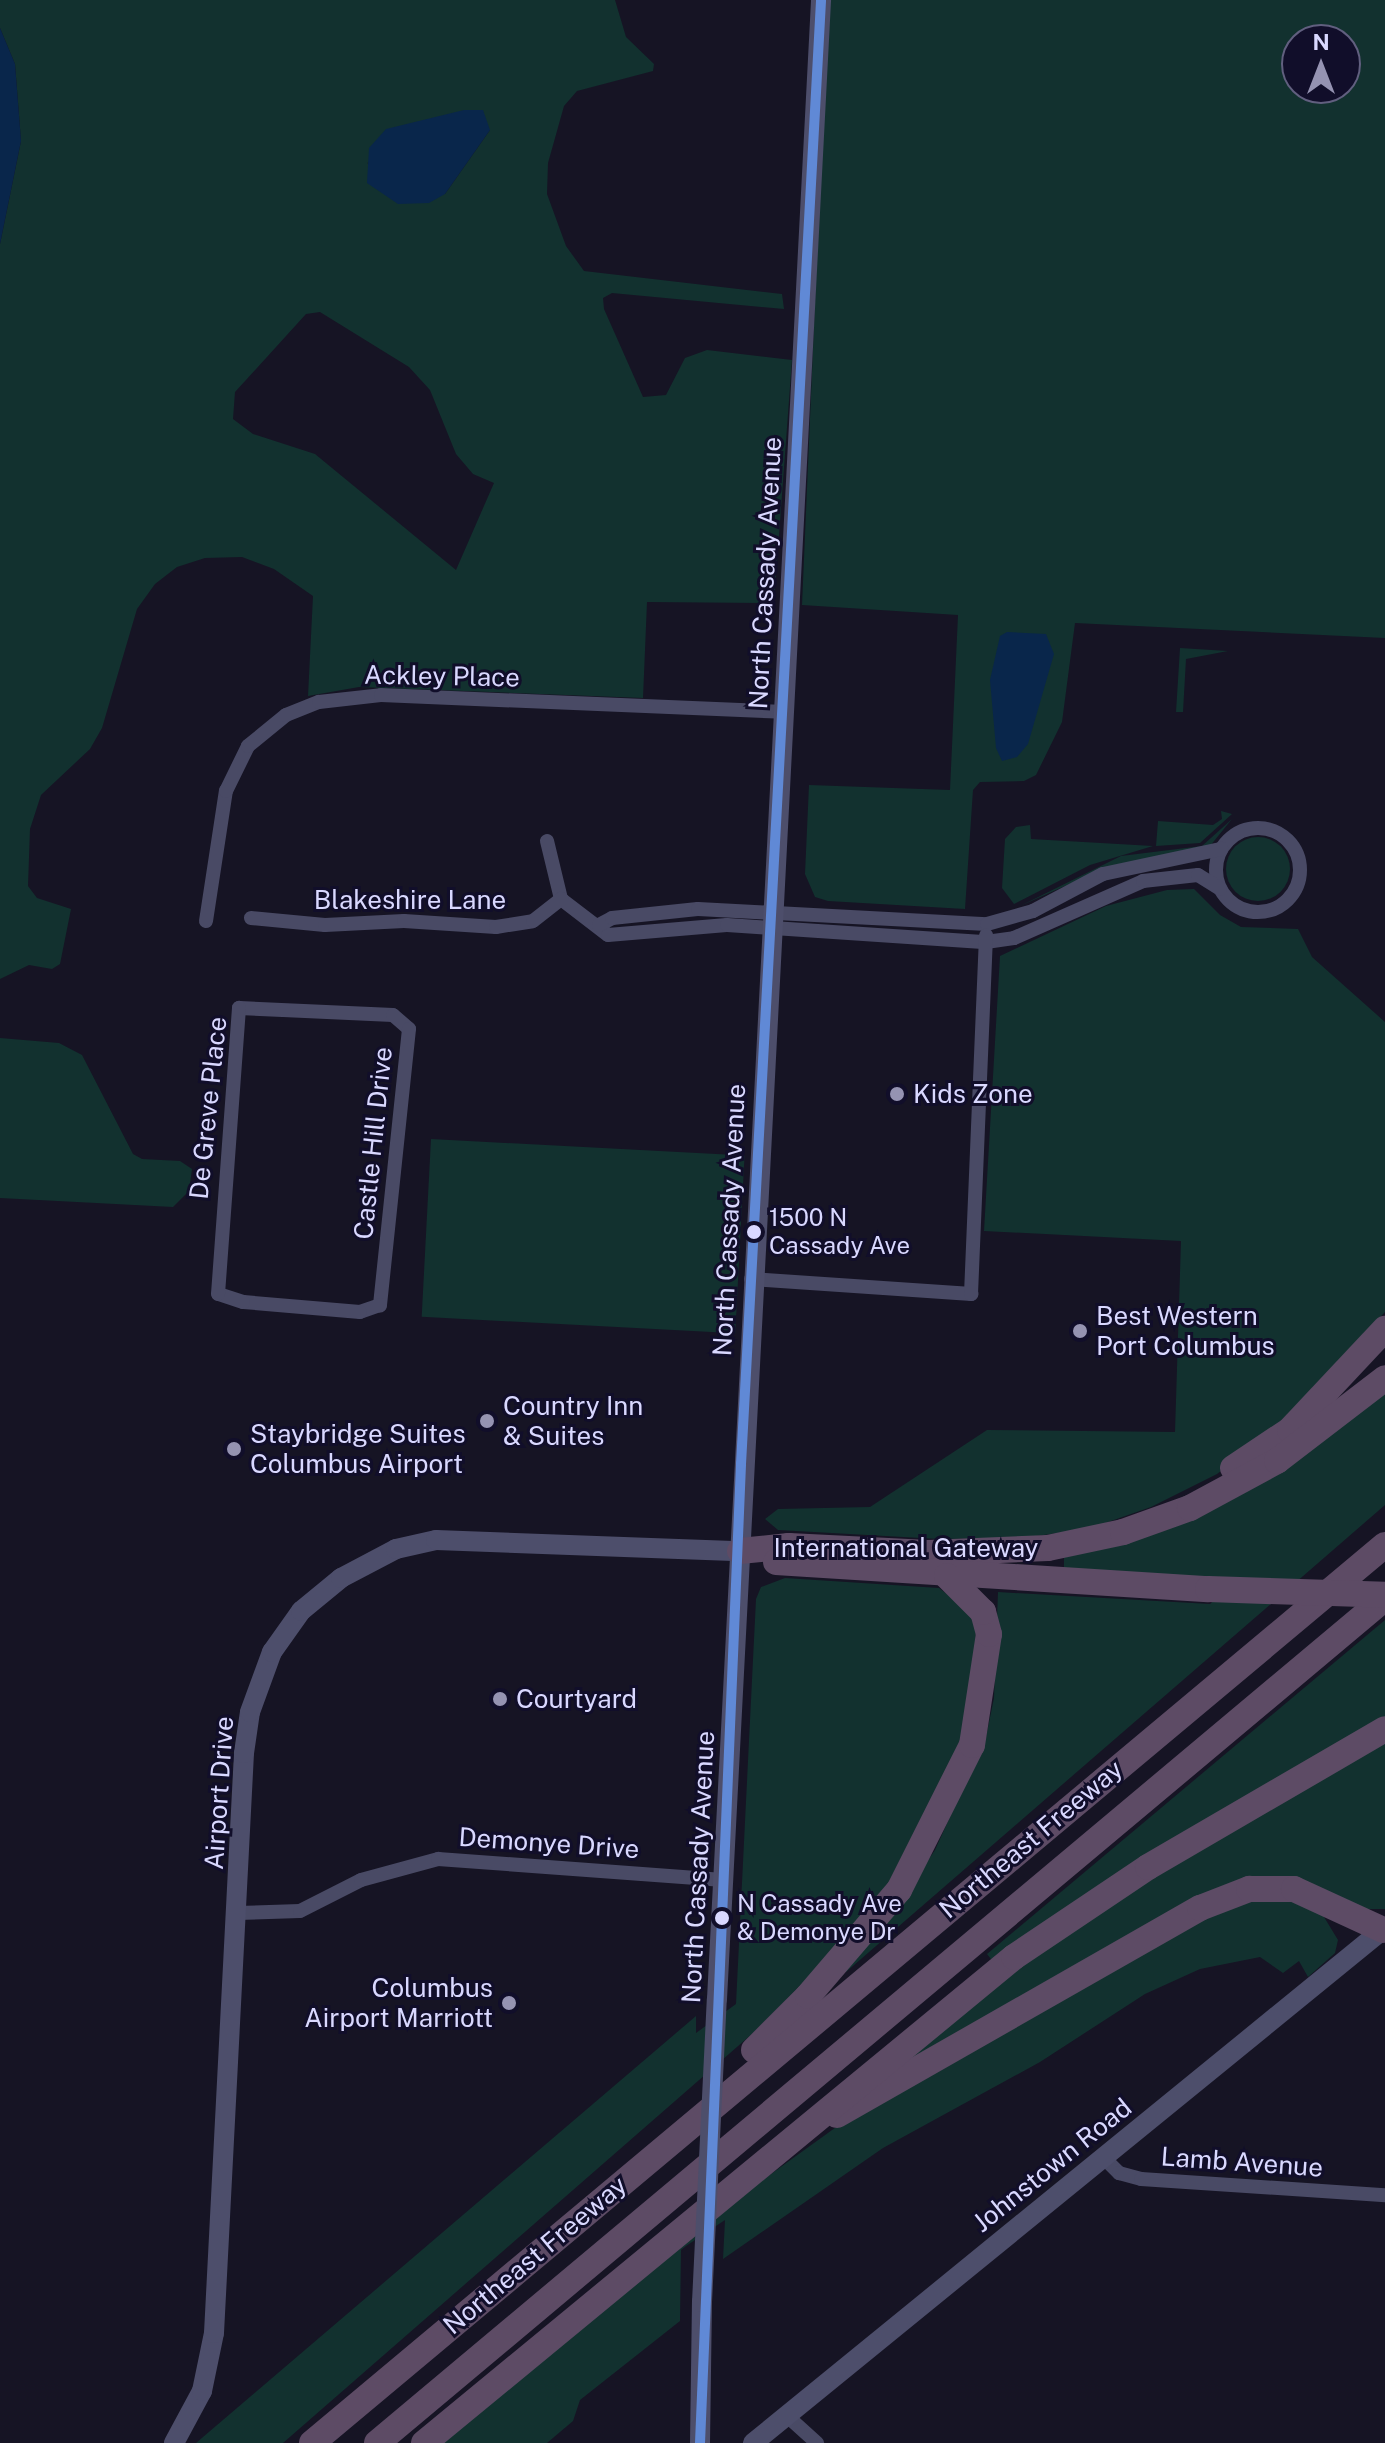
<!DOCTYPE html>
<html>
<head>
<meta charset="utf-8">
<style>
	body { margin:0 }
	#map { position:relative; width:1385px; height:2443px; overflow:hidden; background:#161424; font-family:"Public Sans",sans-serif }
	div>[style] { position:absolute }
	.green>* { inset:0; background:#12312f; transform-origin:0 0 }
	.round { border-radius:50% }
	.water>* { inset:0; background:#09264b }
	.street>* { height:14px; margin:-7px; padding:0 7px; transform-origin:7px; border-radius:7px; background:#494a65 }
	.street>.ring { margin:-7px; padding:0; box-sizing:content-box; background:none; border:14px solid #494a65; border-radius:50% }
	.secondary>* { height:20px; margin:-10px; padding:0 10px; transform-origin:10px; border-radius:10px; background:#4d4e6b }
	.highway>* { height:26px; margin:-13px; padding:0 13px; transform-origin:13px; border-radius:13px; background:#5d4b65 }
	.secondary-bridge>* { height:20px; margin:-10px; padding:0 10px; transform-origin:10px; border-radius:10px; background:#4d4e6b }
	.highway-bridge>* { height:26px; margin:-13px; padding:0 13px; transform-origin:13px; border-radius:13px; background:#5d4b65 }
	.bus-1>* { height:10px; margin:-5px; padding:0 5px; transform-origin:5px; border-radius:5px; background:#6089d6 }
	.dots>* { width:22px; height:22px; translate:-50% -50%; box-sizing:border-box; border:4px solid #110e2a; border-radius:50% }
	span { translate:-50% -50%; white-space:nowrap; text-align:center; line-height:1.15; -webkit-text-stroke:6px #110e2a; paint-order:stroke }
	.bus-label { font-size:24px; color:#d9d8ff }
	.left { translate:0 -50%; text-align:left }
	.street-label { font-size:26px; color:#d9d8ff }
	.poi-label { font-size:26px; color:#d9d8ff }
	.right { translate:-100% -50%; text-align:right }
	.north { position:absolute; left:1281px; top:24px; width:80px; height:80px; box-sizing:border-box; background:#110e2a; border:2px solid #615f7f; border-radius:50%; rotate:0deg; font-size:22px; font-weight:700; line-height:32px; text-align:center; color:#d9d8ff }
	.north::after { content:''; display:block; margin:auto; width:28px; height:36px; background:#9593b2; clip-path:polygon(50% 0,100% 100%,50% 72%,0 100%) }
</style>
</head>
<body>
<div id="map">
	<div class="green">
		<div style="clip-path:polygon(evenodd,0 0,615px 0,626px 37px,654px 64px,653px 71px,577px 91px,564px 106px,548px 163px,547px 194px,566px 246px,584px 271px,782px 294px,784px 309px,612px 293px,603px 298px,604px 309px,643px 397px,666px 395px,685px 358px,707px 350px,792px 360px,774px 603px,647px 602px,643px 698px,359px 687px,308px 696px,313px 596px,274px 569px,242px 557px,205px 558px,177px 567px,155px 584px,137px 609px,102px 728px,90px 749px,41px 795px,30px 829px,28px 886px,37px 898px,71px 909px,60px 964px,52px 969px,29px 965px,0 979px,0 244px,21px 141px,15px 64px,0 28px,0 0,490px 130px,445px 194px,367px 163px,490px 130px,0 0,320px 312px,409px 367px,430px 390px,456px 454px,473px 474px,494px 483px,456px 570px,315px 454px,253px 434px,233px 419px,235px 392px,306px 314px,320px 312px)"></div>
		<div style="clip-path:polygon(evenodd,828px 0,1385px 0,1385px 638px,1075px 623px,1062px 722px,1036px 775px,1024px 781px,980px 782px,973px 790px,965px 909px,828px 901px,815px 897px,805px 874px,809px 785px,950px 790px,958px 615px,802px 605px,828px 0,1297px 40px,1345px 40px,1345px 88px,1297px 88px,1297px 40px)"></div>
		<div style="clip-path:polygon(1180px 648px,1228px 651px,1186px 659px,1183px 712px,1176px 712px)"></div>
		<div style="clip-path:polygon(1221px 811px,1232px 814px,1200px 843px,1156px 846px,1158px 821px,1213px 825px,1222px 819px)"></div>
		<div style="clip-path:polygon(1232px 819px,1210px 846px,1110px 866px,1020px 906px,1121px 856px,1202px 846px)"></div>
		<div style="clip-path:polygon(1030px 825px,1031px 839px,1153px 846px,1090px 865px,1014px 904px,1002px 888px,1005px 839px,1016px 827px)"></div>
		<div class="round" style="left:1226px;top:837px;width:64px;height:64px"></div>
		<div style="clip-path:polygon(1194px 889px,1220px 915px,1241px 927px,1298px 929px,1312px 957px,1385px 1022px,1385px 1312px,1273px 1431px,1217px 1474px,1151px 1507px,1088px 1529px,1021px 1538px,939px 1539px,778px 1530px,765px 1519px,778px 1509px,870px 1507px,987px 1430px,1175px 1432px,1181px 1241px,984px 1231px,1000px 956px,1106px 906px,1167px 890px)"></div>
		<div style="clip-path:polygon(0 1038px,59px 1043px,82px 1055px,133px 1154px,142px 1159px,180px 1161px,192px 1169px,189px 1191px,173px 1207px,0 1198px)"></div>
		<div style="left:431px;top:1139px;width:314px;height:178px;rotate:3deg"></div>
		<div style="clip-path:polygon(1385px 1388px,1385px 1505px,846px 1972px,842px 1968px,887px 1920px,935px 1850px,986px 1737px,994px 1698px,998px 1592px,1210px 1604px,1238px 1579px,1064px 1570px,1064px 1555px,1123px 1545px)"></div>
		<div style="clip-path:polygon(785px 1578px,939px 1588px,968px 1610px,976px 1628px,975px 1677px,958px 1750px,886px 1890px,840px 1945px,753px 2033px,283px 2443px,196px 2443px,696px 2016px,696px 2033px,736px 2004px,756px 1599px,761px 1587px)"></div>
		<div style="clip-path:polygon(1385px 1620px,1385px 1721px,994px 1963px,987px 1954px)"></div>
		<div style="clip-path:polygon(1385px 1739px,1385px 1909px,1363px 1909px,1288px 1877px,878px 2080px,1071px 1927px)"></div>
		<div style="clip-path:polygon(1293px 1899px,1321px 1912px,1338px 1940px,1335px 1953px,1308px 1977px,1299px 1961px,1283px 1973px,1260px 1957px,1200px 1969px,1145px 1994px,1040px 2062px,883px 2148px,723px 2259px,725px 2220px,686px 2246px,681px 2250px,680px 2321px,580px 2400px,573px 2421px,547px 2443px,436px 2443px,735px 2200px,839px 2125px,1233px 1901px)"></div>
	</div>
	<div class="water">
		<div style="clip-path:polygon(0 28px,15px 64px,21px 141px,0 244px)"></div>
		<div style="clip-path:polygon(464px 110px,483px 110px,490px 130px,445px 194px,429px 203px,398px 204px,367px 183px,369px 148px,386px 129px)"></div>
		<div style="clip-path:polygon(1007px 632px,1046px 634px,1054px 654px,1028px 744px,1017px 757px,1002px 761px,996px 748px,990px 680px,1000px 636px)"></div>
	</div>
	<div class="street">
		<div class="ring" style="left:1216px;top:828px;width:70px;height:70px"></div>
		<div style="left:547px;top:841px;width:60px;rotate:76.4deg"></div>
		<div style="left:561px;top:899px;width:59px;rotate:37.5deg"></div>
		<div style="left:608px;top:935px;width:119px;rotate:-4.8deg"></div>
		<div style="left:727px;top:925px;width:260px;rotate:3.8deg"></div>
		<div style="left:986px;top:942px;width:28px;rotate:-8deg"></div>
		<div style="left:1014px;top:938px;width:141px;rotate:-23.8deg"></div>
		<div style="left:1143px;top:881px;width:55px;rotate:-6.2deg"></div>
		<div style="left:1198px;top:875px;width:26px;rotate:32deg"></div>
		<div style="left:251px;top:918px;width:74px;rotate:5.4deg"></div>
		<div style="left:325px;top:925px;width:79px;rotate:-2.9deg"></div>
		<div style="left:404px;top:921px;width:92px;rotate:3.7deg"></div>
		<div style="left:496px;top:927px;width:37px;rotate:-9deg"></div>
		<div style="left:533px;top:921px;width:36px;rotate:-38deg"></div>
		<div style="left:206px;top:921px;width:132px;rotate:-81.3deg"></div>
		<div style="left:226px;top:791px;width:50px;rotate:-63.9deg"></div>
		<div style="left:248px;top:746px;width:49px;rotate:-39.2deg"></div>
		<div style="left:286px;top:715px;width:35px;rotate:-22deg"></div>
		<div style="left:319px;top:702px;width:62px;rotate:-6.4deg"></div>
		<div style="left:381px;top:695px;width:403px;rotate:2.4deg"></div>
		<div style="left:599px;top:925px;width:15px;rotate:-28deg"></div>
		<div style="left:612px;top:918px;width:86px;rotate:-6deg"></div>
		<div style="left:698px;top:909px;width:289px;rotate:3deg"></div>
		<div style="left:987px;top:924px;width:48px;rotate:-15.8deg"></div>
		<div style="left:1033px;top:911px;width:79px;rotate:-27.9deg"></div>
		<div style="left:1103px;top:874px;width:121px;rotate:-12deg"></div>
		<div style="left:239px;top:1008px;width:154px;rotate:2.6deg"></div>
		<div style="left:393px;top:1015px;width:21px;rotate:41deg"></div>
		<div style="left:409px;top:1029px;width:278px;rotate:96deg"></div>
		<div style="left:380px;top:1305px;width:21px;rotate:161deg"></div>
		<div style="left:360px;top:1312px;width:117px;rotate:-175.1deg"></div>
		<div style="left:243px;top:1302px;width:26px;rotate:-162deg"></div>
		<div style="left:218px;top:1294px;width:287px;rotate:-85.8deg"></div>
		<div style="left:751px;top:1279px;width:221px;rotate:3.9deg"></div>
		<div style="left:971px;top:1294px;width:359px;rotate:-87.6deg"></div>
		<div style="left:237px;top:1913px;width:63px;rotate:-1.8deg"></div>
		<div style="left:300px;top:1911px;width:68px;rotate:-26.9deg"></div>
		<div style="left:361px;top:1880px;width:80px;rotate:-15.3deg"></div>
		<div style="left:438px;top:1859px;width:286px;rotate:4.2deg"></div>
		<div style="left:1103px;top:2157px;width:23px;rotate:45deg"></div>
		<div style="left:1119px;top:2173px;width:23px;rotate:15deg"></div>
		<div style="left:1141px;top:2179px;width:245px;rotate:3.8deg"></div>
		<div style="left:786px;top:2415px;width:42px;rotate:42.1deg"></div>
	</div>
	<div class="secondary">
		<div style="left:717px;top:1999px;width:2002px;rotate:-87.02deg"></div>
		<div style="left:174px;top:2443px;width:59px;rotate:-61.7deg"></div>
		<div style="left:202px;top:2391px;width:59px;rotate:-78.3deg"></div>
		<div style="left:214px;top:2333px;width:581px;rotate:-87.04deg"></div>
		<div style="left:244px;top:1753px;width:41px;rotate:-81.7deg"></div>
		<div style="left:250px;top:1712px;width:64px;rotate:-69.9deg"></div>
		<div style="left:272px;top:1652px;width:50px;rotate:-54.7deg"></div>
		<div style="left:301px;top:1611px;width:52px;rotate:-39.5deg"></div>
		<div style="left:341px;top:1578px;width:62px;rotate:-27.8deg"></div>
		<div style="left:396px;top:1549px;width:41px;rotate:-12.7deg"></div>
		<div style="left:436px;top:1540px;width:304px;rotate:2.1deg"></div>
		<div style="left:700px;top:2443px;width:141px;rotate:-89.2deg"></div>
		<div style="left:753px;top:2443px;width:815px;rotate:-39.18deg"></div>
	</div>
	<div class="highway">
		<div style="left:1233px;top:1468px;width:69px;rotate:-33.7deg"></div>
		<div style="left:1290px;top:1430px;width:139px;rotate:-46.8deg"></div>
		<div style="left:740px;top:1551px;width:49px;rotate:-5.8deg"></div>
		<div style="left:789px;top:1546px;width:139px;rotate:2.9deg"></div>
		<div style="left:928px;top:1553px;width:120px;rotate:-2.4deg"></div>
		<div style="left:1048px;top:1548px;width:77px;rotate:-12deg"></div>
		<div style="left:1123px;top:1532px;width:71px;rotate:-19.7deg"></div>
		<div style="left:1190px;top:1508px;width:99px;rotate:-28.4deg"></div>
		<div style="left:1277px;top:1461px;width:136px;rotate:-37.5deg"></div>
		<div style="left:776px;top:1562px;width:433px;rotate:3.6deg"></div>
		<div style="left:754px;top:2050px;width:76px;rotate:-45deg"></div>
		<div style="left:808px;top:1996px;width:140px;rotate:-49.4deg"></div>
		<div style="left:899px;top:1890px;width:162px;rotate:-63.3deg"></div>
		<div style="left:972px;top:1745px;width:112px;rotate:-81.3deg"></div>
		<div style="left:989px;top:1634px;width:23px;rotate:-105deg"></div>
		<div style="left:983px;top:1612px;width:51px;rotate:-135deg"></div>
		<div style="left:837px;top:2115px;width:418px;rotate:-29.7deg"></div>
		<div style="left:1200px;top:1908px;width:53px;rotate:-21.2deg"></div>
		<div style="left:1249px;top:1889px;width:45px"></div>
		<div style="left:1294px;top:1889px;width:98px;rotate:24.7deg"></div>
		<div style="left:312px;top:2443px;width:1399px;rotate:-39.93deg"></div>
		<div style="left:377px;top:2443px;width:1315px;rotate:-39.97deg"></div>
		<div style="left:424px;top:2443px;width:764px;rotate:-39.48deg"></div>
		<div style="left:1014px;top:1957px;width:161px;rotate:-33.9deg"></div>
		<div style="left:1148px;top:1867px;width:274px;rotate:-30.2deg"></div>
	</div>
	<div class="secondary-bridge">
		<div style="left:702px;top:2302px;width:303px;rotate:-87.2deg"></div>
	</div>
	<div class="highway-bridge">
		<div style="left:1208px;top:1589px;width:177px;rotate:1.9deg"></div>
	</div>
	<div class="bus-1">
		<div style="left:700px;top:2443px;width:980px;rotate:-87.6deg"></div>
		<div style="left:741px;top:1464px;width:1466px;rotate:-86.87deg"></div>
	</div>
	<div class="dots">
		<div style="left:897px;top:1094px;background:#9593b2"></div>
		<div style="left:754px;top:1232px;background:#d9d8ff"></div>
		<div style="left:1080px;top:1331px;background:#9593b2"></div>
		<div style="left:487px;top:1421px;background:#9593b2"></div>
		<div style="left:234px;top:1449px;background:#9593b2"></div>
		<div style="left:500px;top:1699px;background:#9593b2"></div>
		<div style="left:722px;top:1918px;background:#d9d8ff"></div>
		<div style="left:509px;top:2003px;background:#9593b2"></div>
	</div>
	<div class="bus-label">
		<span class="left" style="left:769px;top:1232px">1500 N<br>Cassady Ave</span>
		<span class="left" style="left:737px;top:1918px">N Cassady Ave<br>&amp; Demonye Dr</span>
	</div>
	<div class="street-label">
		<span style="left:765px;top:573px;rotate:-87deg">North Cassady Avenue</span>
		<span style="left:442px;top:676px;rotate:1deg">Ackley Place</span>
		<span style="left:410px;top:900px">Blakeshire Lane</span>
		<span style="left:208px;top:1108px;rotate:-84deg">De Greve Place</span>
		<span style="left:373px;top:1143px;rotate:-84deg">Castle Hill Drive</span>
		<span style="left:729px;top:1220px;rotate:-87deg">North Cassady Avenue</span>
		<span style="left:906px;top:1548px">International Gateway</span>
		<span style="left:219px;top:1793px;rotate:-86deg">Airport Drive</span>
		<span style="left:1031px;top:1839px;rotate:-40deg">Northeast Freeway</span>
		<span style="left:549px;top:1843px;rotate:4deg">Demonye Drive</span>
		<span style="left:698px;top:1867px;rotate:-87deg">North Cassady Avenue</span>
		<span style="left:1242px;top:2162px;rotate:4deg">Lamb Avenue</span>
		<span style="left:1052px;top:2165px;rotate:-39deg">Johnstown Road</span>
		<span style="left:535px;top:2255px;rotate:-40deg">Northeast Freeway</span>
	</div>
	<div class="poi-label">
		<span class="left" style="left:913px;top:1094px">Kids Zone</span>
		<span class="left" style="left:1096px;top:1331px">Best Western<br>Port Columbus</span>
		<span class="left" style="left:503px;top:1421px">Country Inn<br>&amp; Suites</span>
		<span class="left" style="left:250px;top:1449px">Staybridge Suites<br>Columbus Airport</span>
		<span class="left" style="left:516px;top:1699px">Courtyard</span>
		<span class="right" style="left:493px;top:2003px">Columbus<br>Airport Marriott</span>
	</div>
	<div class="north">N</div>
</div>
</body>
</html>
